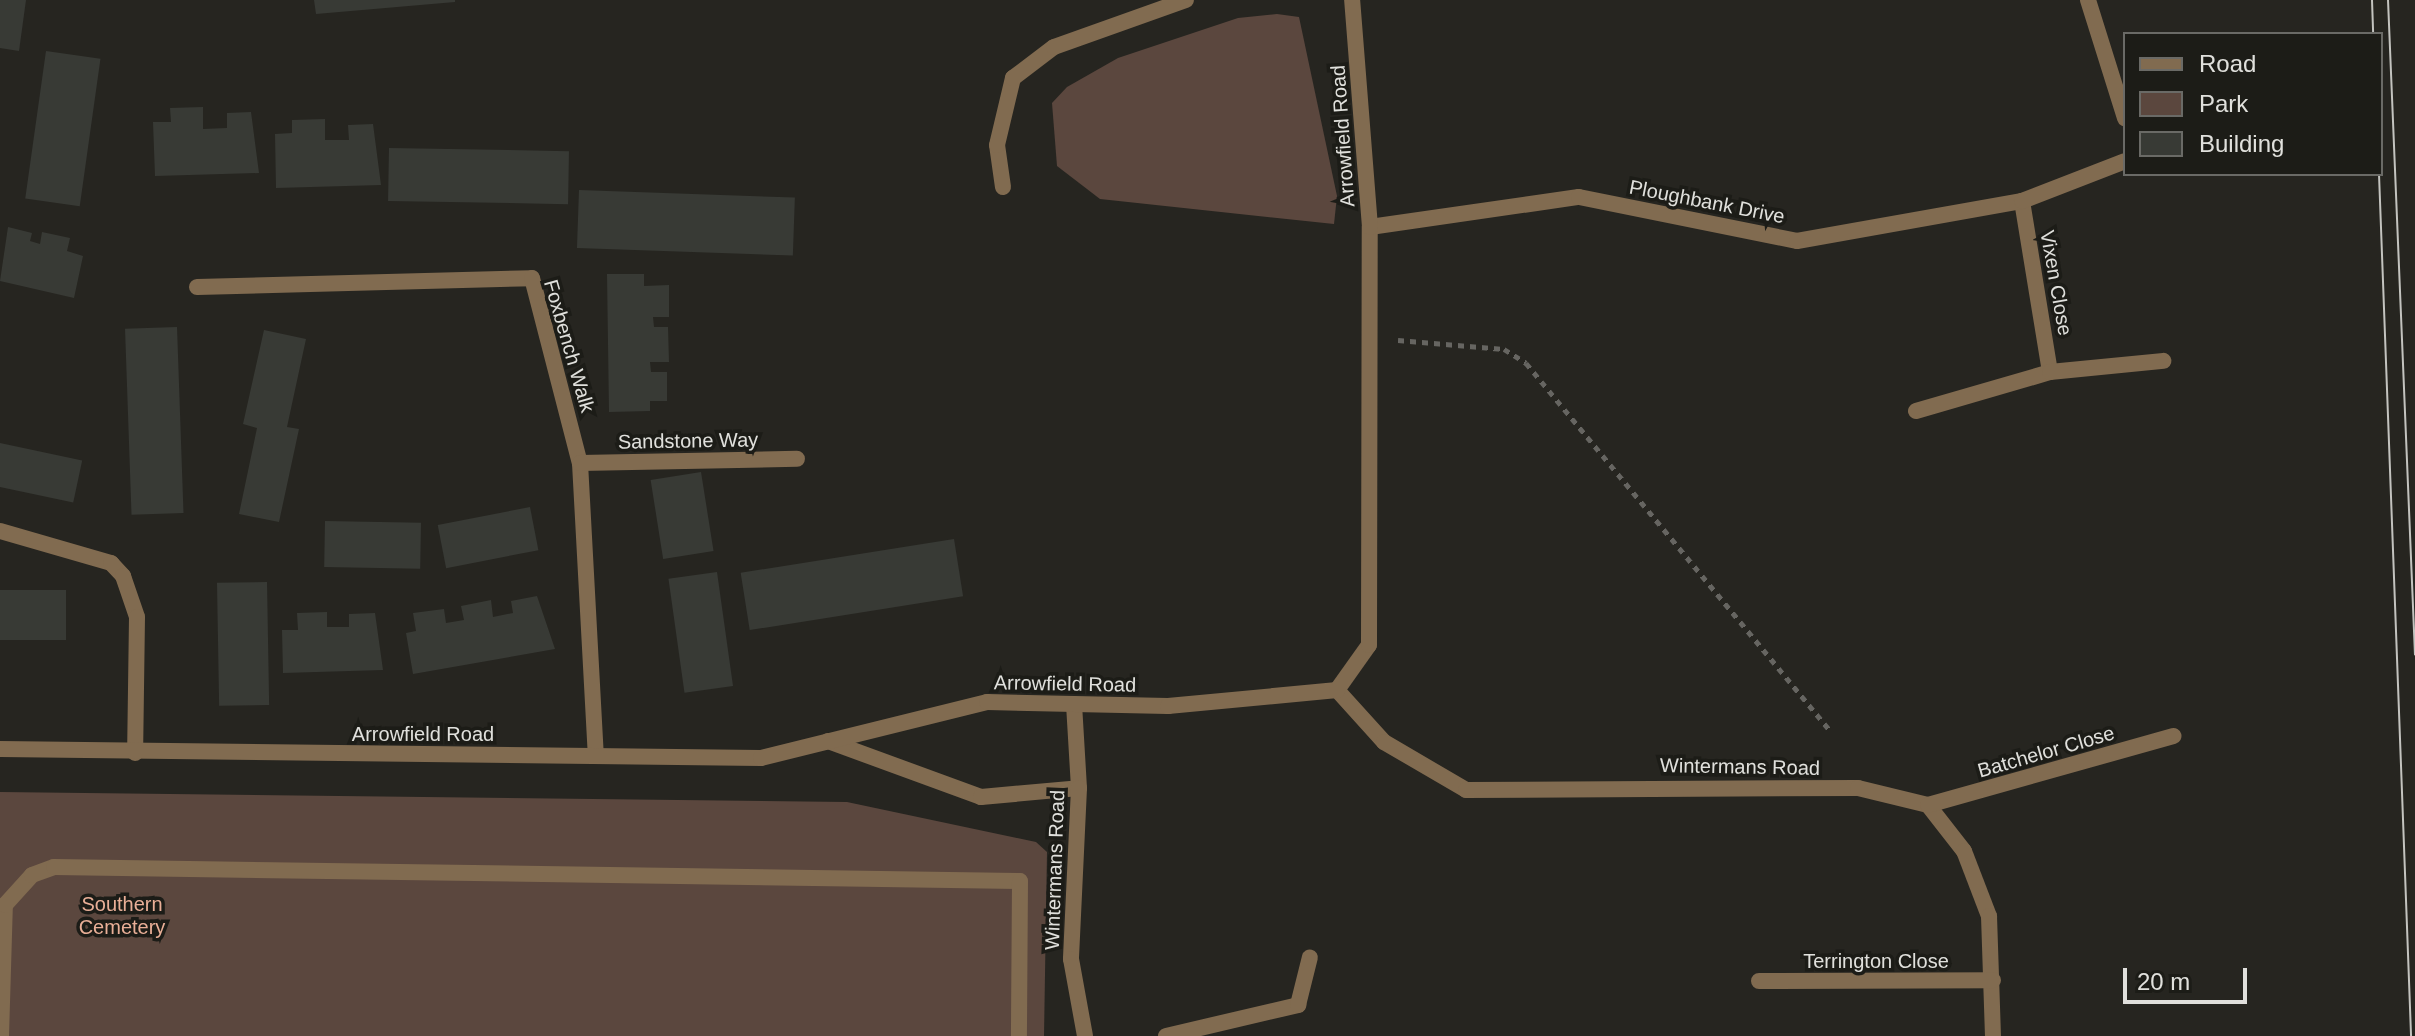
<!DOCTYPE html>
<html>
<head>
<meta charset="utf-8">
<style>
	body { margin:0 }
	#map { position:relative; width:2415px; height:1036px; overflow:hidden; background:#262520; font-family:Helvetica,sans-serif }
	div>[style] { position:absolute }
	.green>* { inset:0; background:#5b473e }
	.building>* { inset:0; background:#383a35; transform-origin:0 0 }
	.path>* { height:5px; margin-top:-2.5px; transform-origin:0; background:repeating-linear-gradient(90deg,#666561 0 6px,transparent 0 12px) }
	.service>* { height:16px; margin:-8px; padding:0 8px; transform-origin:8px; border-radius:8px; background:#816b50 }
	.minor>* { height:16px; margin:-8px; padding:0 8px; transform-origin:8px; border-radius:8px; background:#816b50 }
	.tram>* { height:2px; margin:-1px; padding:0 1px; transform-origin:1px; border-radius:1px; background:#c3c3bf }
	span { translate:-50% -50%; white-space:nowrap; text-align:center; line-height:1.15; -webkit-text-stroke:7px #1c1c17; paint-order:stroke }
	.street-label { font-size:20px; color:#e0e0dc }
	.park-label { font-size:20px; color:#e9af97 }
	.legend { position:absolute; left:2123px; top:32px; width:260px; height:144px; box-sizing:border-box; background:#1c1c17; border:2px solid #6a6a66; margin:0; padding:10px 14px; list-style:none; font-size:24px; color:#e0e0dc }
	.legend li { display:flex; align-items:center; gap:16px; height:40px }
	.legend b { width:40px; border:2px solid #6a6a66 }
	.scale { position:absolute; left:2123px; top:968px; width:124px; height:36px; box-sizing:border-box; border:4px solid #e0e0dc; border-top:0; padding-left:10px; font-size:24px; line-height:28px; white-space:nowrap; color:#e0e0dc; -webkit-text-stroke:6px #1c1c17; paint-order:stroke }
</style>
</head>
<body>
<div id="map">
	<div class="green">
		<div style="clip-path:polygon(1277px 14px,1299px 17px,1337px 196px,1334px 224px,1100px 199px,1057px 166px,1052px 103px,1067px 87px,1118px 58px,1238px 18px)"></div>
		<div style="clip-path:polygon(0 792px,847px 802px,1036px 842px,1047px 852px,1044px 1036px,0 1036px)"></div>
	</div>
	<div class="building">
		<div style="clip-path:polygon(0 0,26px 0,19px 51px,0 48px)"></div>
		<div style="clip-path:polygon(314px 0,455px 0,455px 2px,316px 14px)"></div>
		<div style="left:46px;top:51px;width:55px;height:149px;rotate:8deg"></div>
		<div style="clip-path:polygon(203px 107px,203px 129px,227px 128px,227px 113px,251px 112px,259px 173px,155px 176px,153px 122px,171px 122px,170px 108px)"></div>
		<div style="clip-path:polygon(325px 119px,325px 140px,349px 140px,348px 125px,373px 124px,381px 185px,276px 188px,275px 134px,292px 133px,292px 120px)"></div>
		<div style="left:389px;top:148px;width:180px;height:53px;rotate:1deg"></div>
		<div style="left:579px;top:190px;width:216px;height:58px;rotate:2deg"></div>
		<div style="clip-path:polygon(8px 227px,32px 233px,30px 241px,40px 244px,42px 232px,70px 238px,67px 251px,83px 256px,74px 298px,0 281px)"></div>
		<div style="clip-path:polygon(607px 274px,644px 274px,644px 286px,669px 285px,669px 317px,653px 317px,654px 327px,668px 327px,669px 362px,650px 362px,651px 372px,667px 372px,667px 401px,650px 401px,650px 411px,609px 412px)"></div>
		<div style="left:177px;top:327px;width:186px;height:52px;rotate:88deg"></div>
		<div style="clip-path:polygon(264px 330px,306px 339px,287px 427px,299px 429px,279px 522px,239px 514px,257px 428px,243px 424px)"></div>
		<div style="left:0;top:443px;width:84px;height:43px;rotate:12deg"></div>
		<div style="left:701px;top:472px;width:80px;height:51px;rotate:81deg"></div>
		<div style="left:530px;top:507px;width:44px;height:94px;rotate:79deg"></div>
		<div style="left:325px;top:521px;width:96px;height:46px;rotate:1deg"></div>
		<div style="left:954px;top:539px;width:58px;height:216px;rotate:81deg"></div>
		<div style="left:717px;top:572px;width:115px;height:49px;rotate:82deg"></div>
		<div style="left:267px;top:582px;width:123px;height:50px;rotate:89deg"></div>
		<div style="left:0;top:590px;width:66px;height:50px"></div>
		<div style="clip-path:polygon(537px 596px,555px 649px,413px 674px,406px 633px,416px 631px,413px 613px,444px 609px,446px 623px,464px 620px,461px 606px,491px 600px,493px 617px,513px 613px,511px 601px)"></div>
		<div style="clip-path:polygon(327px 612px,327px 627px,349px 627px,349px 614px,375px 613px,383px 670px,283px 673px,282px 630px,298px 630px,297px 613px)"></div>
	</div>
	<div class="path">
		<div style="left:1398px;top:340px;width:106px;rotate:4.9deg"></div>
		<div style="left:1504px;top:349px;width:26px;rotate:32deg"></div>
		<div style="left:1526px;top:363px;width:479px;rotate:50.4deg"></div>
	</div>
	<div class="service">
		<div style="left:828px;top:741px;width:163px;rotate:20.1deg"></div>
		<div style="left:981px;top:797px;width:98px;rotate:-5.2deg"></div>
		<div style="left:1px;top:1036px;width:131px;rotate:-88.3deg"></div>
		<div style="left:5px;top:905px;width:40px;rotate:-48deg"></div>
		<div style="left:32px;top:875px;width:23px;rotate:-20deg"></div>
		<div style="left:54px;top:867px;width:966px;rotate:0.83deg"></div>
		<div style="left:1020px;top:881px;width:155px;rotate:90.4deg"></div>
	</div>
	<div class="minor">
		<div style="left:2088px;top:0;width:124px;rotate:72.6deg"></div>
		<div style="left:1003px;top:187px;width:42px;rotate:-98.1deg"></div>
		<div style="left:997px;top:145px;width:69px;rotate:-76.6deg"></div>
		<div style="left:1013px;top:78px;width:51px;rotate:-37.1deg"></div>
		<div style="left:1054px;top:47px;width:140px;rotate:-19.6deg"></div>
		<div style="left:2022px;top:201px;width:173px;rotate:80.7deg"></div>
		<div style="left:1370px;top:227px;width:211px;rotate:-8.2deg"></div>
		<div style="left:1579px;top:197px;width:222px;rotate:11.4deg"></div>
		<div style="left:1797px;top:241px;width:229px;rotate:-10.1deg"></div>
		<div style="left:2022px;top:201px;width:110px;rotate:-21.2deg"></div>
		<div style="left:197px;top:287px;width:335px;rotate:-1.5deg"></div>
		<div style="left:532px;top:278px;width:191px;rotate:75.5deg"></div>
		<div style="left:580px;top:463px;width:292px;rotate:86.9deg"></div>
		<div style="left:1916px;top:411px;width:140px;rotate:-16.2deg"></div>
		<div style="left:2050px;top:372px;width:114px;rotate:-5.6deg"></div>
		<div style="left:580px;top:463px;width:217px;rotate:-1.1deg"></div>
		<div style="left:0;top:531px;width:116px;rotate:16.1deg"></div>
		<div style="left:111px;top:563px;width:18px;rotate:47deg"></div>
		<div style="left:123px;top:576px;width:43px;rotate:71.1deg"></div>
		<div style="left:137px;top:617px;width:136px;rotate:90.8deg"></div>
		<div style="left:1337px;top:690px;width:70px;rotate:47.9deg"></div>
		<div style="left:1384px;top:742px;width:95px;rotate:30.3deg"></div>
		<div style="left:1466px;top:790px;width:392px;rotate:-0.3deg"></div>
		<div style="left:1858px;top:788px;width:72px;rotate:13.7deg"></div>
		<div style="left:1928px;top:805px;width:58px;rotate:52deg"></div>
		<div style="left:1964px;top:851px;width:70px;rotate:69deg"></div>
		<div style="left:1989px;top:916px;width:120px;rotate:88.1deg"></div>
		<div style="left:1074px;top:704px;width:84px;rotate:86.6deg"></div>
		<div style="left:1079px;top:788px;width:171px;rotate:92.7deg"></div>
		<div style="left:1071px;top:959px;width:78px;rotate:79.7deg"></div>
		<div style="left:0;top:749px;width:761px;rotate:0.68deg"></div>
		<div style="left:761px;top:758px;width:233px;rotate:-13.9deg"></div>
		<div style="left:987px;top:702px;width:181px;rotate:1.3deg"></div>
		<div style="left:1168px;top:706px;width:170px;rotate:-5.4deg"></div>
		<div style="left:1337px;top:690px;width:55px;rotate:-54.6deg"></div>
		<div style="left:1369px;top:645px;width:418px;rotate:-89.9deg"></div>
		<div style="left:1370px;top:227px;width:228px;rotate:-94.5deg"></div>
		<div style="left:1928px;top:805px;width:255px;rotate:-15.7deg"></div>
		<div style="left:1759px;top:981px;width:234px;rotate:-0.2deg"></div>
		<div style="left:1166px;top:1036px;width:136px;rotate:-13.2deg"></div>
		<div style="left:1298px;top:1005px;width:49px;rotate:-76deg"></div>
	</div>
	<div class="tram">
		<div style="left:2372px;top:0;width:34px;rotate:88deg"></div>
		<div style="left:2388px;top:0;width:655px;rotate:87.64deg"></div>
		<div style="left:2379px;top:174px;width:863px;rotate:87.87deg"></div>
	</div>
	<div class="street-label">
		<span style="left:1343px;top:136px;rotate:-94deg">Arrowfield Road</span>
		<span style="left:1707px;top:202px;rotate:11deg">Ploughbank Drive</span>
		<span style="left:2056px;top:283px;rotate:80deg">Vixen Close</span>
		<span style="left:569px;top:346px;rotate:74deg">Foxbench Walk</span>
		<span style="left:688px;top:441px;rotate:-1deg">Sandstone Way</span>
		<span style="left:1065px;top:684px;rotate:1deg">Arrowfield Road</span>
		<span style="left:423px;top:734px">Arrowfield Road</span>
		<span style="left:2046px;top:752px;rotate:-16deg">Batchelor Close</span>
		<span style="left:1740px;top:767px;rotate:1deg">Wintermans Road</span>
		<span style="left:1055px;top:870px;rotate:-88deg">Wintermans Road</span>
		<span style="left:1876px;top:961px">Terrington Close</span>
	</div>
	<div class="park-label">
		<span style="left:122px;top:916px">Southern<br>Cemetery</span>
	</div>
	<ul class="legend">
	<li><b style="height:10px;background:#816b50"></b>Road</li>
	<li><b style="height:22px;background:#5b473e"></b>Park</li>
	<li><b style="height:22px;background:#383a35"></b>Building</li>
	</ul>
	<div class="scale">20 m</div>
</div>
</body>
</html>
